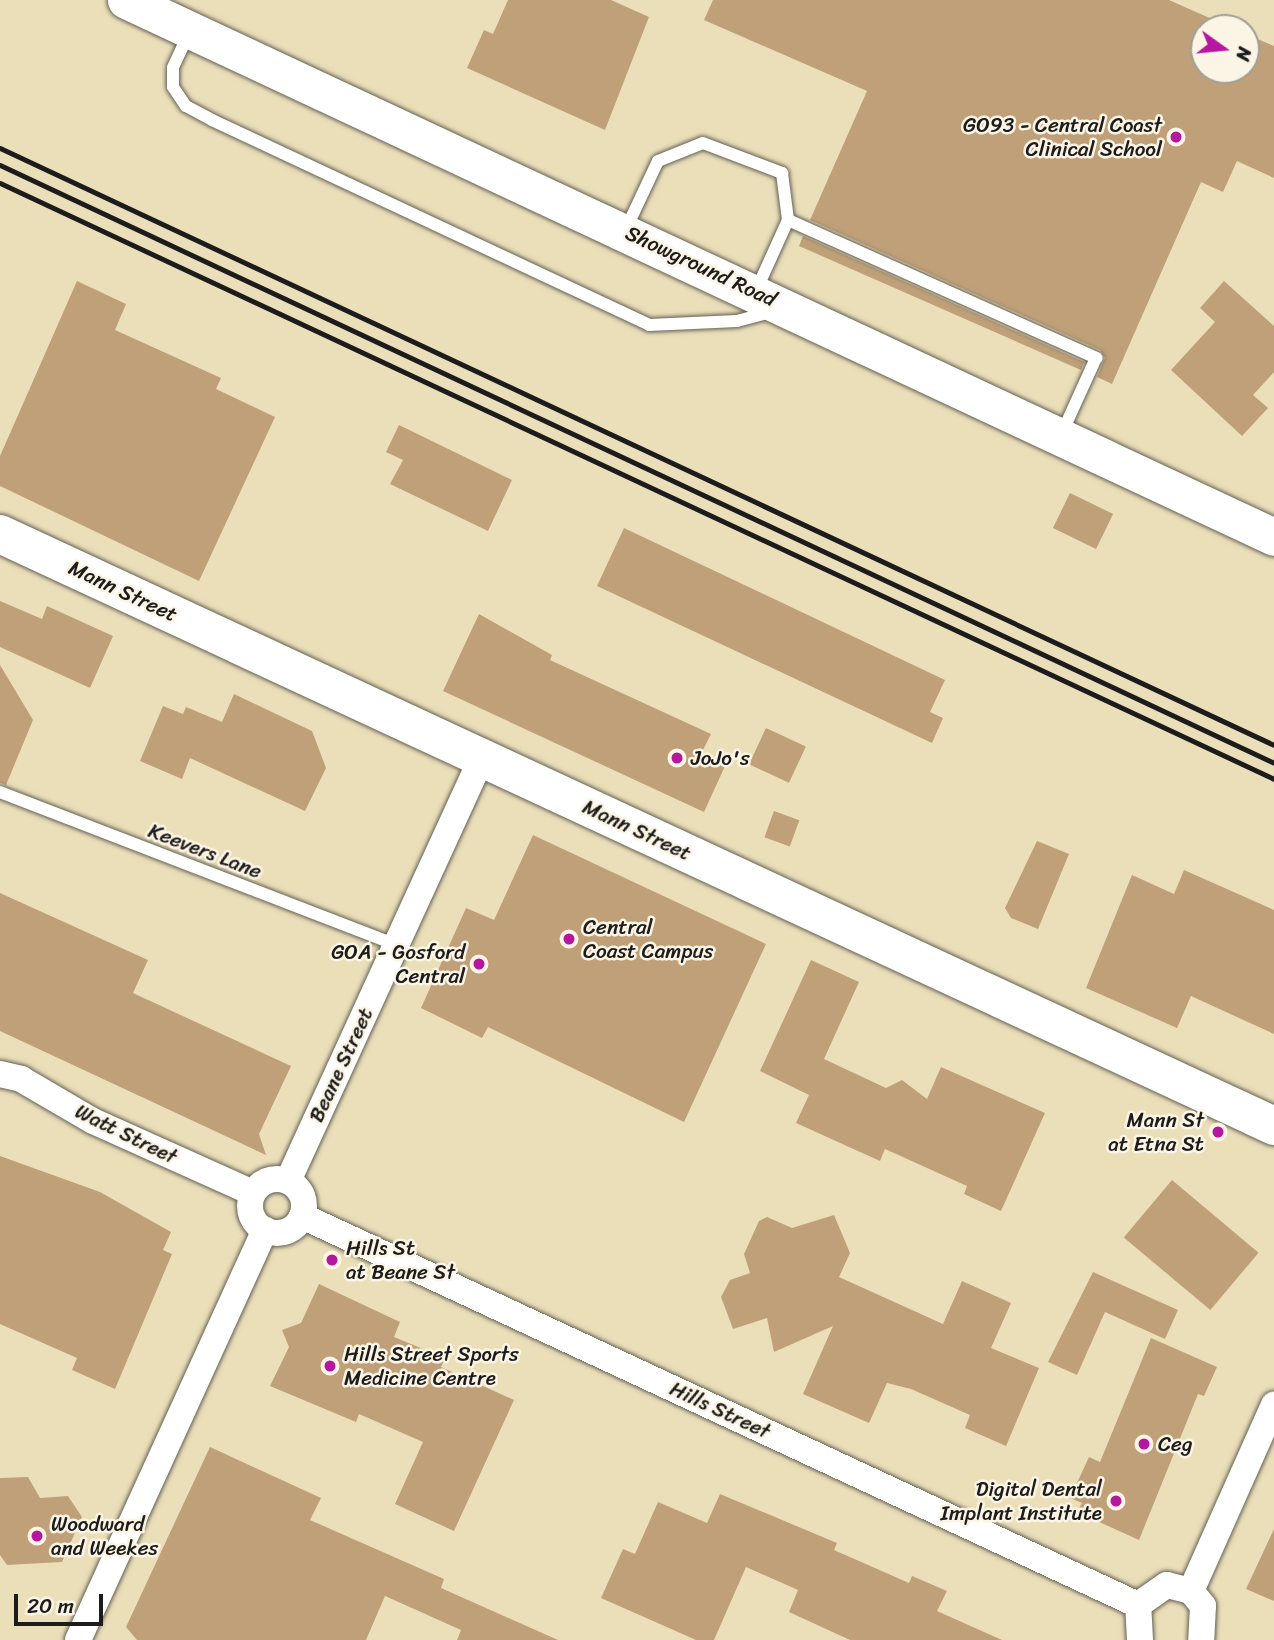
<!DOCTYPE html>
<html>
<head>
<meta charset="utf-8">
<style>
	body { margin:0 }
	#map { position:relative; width:1274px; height:1640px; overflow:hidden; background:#ebdfba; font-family:Sriracha,sans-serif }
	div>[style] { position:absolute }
	.building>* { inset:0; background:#bfa079; transform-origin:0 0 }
	.roads { filter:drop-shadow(0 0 2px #646053) drop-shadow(0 0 2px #646053) }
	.lane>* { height:12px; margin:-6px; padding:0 6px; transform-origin:6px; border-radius:6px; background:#fff }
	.street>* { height:26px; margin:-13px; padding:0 13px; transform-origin:13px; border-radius:13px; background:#fff }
	.street>.ring { margin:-13px; padding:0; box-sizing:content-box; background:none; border:26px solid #fff; border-radius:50% }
	.secondary>* { height:37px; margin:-18.5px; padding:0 18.5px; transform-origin:18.5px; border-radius:18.5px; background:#fff }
	.primary>* { height:38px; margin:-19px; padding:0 19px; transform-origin:19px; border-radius:19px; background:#fff }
	.rail>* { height:5px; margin:-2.5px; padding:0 2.5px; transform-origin:2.5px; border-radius:2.5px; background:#1c1c1c }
	.dots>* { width:19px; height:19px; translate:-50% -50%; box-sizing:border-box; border:4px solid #fcf5e5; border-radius:50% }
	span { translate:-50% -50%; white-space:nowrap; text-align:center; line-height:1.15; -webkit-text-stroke:5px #fcf5e5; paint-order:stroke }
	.poi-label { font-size:21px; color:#1c1c1c }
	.right { translate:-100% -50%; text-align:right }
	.left { translate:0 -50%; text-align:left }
	.street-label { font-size:21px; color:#1c1c1c }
	.north { position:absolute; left:1190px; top:14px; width:70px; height:70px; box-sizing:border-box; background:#fcf5e5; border:2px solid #a29e95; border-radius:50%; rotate:105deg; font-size:19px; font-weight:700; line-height:28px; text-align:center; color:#1c1c1c }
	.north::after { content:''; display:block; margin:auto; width:24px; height:32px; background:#b5179e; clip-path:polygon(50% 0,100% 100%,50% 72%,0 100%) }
	.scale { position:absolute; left:14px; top:1594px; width:89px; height:32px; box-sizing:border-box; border:4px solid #1c1c1c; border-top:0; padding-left:9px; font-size:21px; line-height:24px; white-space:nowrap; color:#1c1c1c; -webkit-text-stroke:5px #fcf5e5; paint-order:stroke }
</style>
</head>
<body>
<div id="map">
	<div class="building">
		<div style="clip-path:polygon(508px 0,611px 0,649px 17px,605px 130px,467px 68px,484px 30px,493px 34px)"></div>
		<div style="clip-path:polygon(713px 0,1169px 0,1232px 28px,1204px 28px,1204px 70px,1246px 70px,1246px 34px,1274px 46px,1274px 178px,1237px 161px,1223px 192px,1201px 182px,1112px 384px,1097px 377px,1105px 358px,1100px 350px,810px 220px,867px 91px,704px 20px)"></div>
		<div style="clip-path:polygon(803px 236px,1084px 362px,1081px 370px,799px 246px)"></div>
		<div style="clip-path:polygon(77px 281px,126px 304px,115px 330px,221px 378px,216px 389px,275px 417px,199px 581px,0 486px,0 456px)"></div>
		<div style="clip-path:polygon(1224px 281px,1274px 326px,1274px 372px,1253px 395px,1268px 408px,1242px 436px,1171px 370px,1215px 322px,1200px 308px)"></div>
		<div style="clip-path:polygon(399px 425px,512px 480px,488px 531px,390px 484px,403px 460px,386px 452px)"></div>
		<div style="left:1070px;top:493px;width:48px;height:39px;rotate:26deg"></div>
		<div style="clip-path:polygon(624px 528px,945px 680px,930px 712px,943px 718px,932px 743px,597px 586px)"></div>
		<div style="clip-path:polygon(0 601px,42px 619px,47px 606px,113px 636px,90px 688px,0 647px)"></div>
		<div style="clip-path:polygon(479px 614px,552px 655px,550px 660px,711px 734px,702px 752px,726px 764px,704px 812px,443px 691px)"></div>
		<div style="clip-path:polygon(0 665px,33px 720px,6px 785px,0 783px)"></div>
		<div style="clip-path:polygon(234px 694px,312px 731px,326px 768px,305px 811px,190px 758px,182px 779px,140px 761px,163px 706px,183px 714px,186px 707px,222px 722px)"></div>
		<div style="left:766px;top:728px;width:44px;height:40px;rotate:25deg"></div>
		<div style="left:774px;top:811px;width:27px;height:28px;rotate:20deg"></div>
		<div style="clip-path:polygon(533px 835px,766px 944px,684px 1122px,488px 1027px,482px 1038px,421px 1008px,466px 908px,494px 920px)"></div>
		<div style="clip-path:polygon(1037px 841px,1069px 854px,1038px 929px,1011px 918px,1005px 908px)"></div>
		<div style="clip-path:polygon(1184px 870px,1274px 910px,1274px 1034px,1191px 996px,1177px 1028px,1086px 988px,1132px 875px,1174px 894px)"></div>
		<div style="clip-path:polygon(0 893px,148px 960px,133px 993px,291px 1066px,259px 1134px,266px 1155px,0 1031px)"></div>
		<div style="clip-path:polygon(811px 960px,859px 982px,824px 1059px,886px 1088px,902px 1080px,927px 1099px,941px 1067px,1045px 1113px,1001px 1211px,964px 1194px,967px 1186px,885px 1149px,880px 1161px,796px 1123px,809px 1095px,760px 1071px)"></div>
		<div style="clip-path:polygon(0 1156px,100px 1192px,171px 1232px,163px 1250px,172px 1254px,115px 1389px,72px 1370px,77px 1358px,0 1324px)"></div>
		<div style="left:1172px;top:1180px;width:113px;height:75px;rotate:40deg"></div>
		<div style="clip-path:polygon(834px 1215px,850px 1253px,839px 1277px,943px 1324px,962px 1281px,1011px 1303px,991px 1348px,1039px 1368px,1006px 1446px,965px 1428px,970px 1415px,911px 1389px,887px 1383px,869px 1423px,803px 1394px,833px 1326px,774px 1352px,767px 1318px,733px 1329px,721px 1297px,730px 1280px,750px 1273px,744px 1254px,759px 1221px,767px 1217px,792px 1228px)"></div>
		<div style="clip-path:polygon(1093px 1272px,1178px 1310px,1165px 1339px,1105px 1312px,1077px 1375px,1048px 1362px)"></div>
		<div style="clip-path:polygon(319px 1284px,400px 1322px,394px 1337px,445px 1358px,441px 1367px,514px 1400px,454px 1531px,395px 1504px,423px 1442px,359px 1414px,356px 1422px,270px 1386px,289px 1347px,282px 1330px,301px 1323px)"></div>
		<div style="clip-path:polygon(1151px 1338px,1217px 1367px,1204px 1396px,1198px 1394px,1139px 1540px,1077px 1512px,1082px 1503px,1070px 1498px,1089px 1457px,1100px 1462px)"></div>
		<div style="clip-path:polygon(210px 1447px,321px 1498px,310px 1520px,444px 1579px,441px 1588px,558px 1640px,457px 1640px,461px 1630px,385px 1596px,366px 1640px,137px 1640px,126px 1627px)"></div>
		<div style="clip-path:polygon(28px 1477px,40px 1498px,68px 1496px,82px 1517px,62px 1562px,7px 1565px,0 1555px,0 1478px)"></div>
		<div style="clip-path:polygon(720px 1494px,837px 1543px,834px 1550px,909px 1583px,912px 1576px,947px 1591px,937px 1611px,1002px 1640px,850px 1640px,789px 1612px,798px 1590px,746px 1567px,714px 1640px,696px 1640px,601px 1598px,623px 1549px,635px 1554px,658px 1502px,707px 1523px)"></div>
		<div style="clip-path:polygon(1274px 1529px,1274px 1601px,1246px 1589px)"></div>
	</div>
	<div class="roads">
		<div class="lane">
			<div style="left:189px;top:33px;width:38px;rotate:115deg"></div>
			<div style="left:173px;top:68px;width:19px;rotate:90deg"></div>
			<div style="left:173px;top:87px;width:23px;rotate:56deg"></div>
			<div style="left:186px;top:106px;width:30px;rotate:28deg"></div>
			<div style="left:212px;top:120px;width:483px;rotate:25.1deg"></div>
			<div style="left:649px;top:325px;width:88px;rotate:-2.6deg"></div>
			<div style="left:737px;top:321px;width:38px;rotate:-15deg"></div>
			<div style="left:788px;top:220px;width:338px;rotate:24.1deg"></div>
			<div style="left:1096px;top:358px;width:85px;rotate:114.4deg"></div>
			<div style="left:625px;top:231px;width:77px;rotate:-64.8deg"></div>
			<div style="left:658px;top:161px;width:48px;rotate:-21.8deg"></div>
			<div style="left:703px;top:143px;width:85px;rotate:20.8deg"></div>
			<div style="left:782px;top:173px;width:47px;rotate:82.7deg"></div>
			<div style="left:788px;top:220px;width:78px;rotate:114.3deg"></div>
			<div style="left:0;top:792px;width:425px;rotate:21.1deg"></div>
		</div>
		<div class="street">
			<div style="left:0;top:1074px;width:22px;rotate:13deg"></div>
			<div style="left:21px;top:1079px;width:83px;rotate:30.3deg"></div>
			<div style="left:93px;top:1121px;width:175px;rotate:24.2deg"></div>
			<div class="ring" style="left:250px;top:1179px;width:28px;height:28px"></div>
			<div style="left:288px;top:1181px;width:466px;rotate:-65.4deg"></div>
			<div style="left:302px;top:1216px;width:922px;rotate:24.95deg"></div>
			<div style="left:1191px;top:1591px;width:204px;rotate:-66deg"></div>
			<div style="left:78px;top:1640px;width:451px;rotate:-65.5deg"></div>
			<div style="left:1140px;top:1640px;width:35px;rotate:-93deg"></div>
			<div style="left:1138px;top:1605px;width:35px;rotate:-35deg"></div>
			<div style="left:1167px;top:1585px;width:25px;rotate:14deg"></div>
			<div style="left:1191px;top:1591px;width:19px;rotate:51deg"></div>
			<div style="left:1203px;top:1606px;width:34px;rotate:93deg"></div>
		</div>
		<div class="secondary">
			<div style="left:126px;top:0;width:1267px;rotate:25.07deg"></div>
		</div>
		<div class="primary">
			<div style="left:0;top:534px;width:1405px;rotate:24.92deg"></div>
		</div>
	</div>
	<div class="rail">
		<div style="left:0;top:148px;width:1407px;rotate:25.11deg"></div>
		<div style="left:0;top:165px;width:1407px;rotate:25.14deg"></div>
		<div style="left:0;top:183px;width:1407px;rotate:25.07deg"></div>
	</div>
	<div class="dots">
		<div style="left:1176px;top:137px;background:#b5179e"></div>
		<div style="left:677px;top:758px;background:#b5179e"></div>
		<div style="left:569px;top:939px;background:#b5179e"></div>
		<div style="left:479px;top:964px;background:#b5179e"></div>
		<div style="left:1218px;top:1132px;background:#b5179e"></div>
		<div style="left:332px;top:1260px;background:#b5179e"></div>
		<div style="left:330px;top:1366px;background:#b5179e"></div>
		<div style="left:1144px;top:1444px;background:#b5179e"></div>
		<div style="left:1116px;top:1501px;background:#b5179e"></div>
		<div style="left:37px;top:1536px;background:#b5179e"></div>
	</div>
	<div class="poi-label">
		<span class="right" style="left:1162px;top:137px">GO93 - Central Coast<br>Clinical School</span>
		<span class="left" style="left:691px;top:758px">JoJo's</span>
		<span class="left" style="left:583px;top:939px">Central<br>Coast Campus</span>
		<span class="right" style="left:465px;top:964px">GOA - Gosford<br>Central</span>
		<span class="right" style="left:1204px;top:1132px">Mann St<br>at Etna St</span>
		<span class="left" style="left:346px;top:1260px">Hills St<br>at Beane St</span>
		<span class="left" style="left:344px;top:1366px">Hills Street Sports<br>Medicine Centre</span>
		<span class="left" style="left:1158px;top:1444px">Ceg</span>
		<span class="right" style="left:1102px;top:1501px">Digital Dental<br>Implant Institute</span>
		<span class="left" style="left:51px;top:1536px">Woodward<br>and Weekes</span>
	</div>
	<div class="street-label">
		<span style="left:701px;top:266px;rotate:25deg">Showground Road</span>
		<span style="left:123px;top:591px;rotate:25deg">Mann Street</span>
		<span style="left:637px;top:830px;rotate:25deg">Mann Street</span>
		<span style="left:205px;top:851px;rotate:21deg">Keevers Lane</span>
		<span style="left:341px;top:1065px;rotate:-65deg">Beane Street</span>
		<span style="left:126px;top:1134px;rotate:26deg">Watt Street</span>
		<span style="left:720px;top:1410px;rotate:25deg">Hills Street</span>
	</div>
	<div class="north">N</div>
	<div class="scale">20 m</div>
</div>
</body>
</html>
